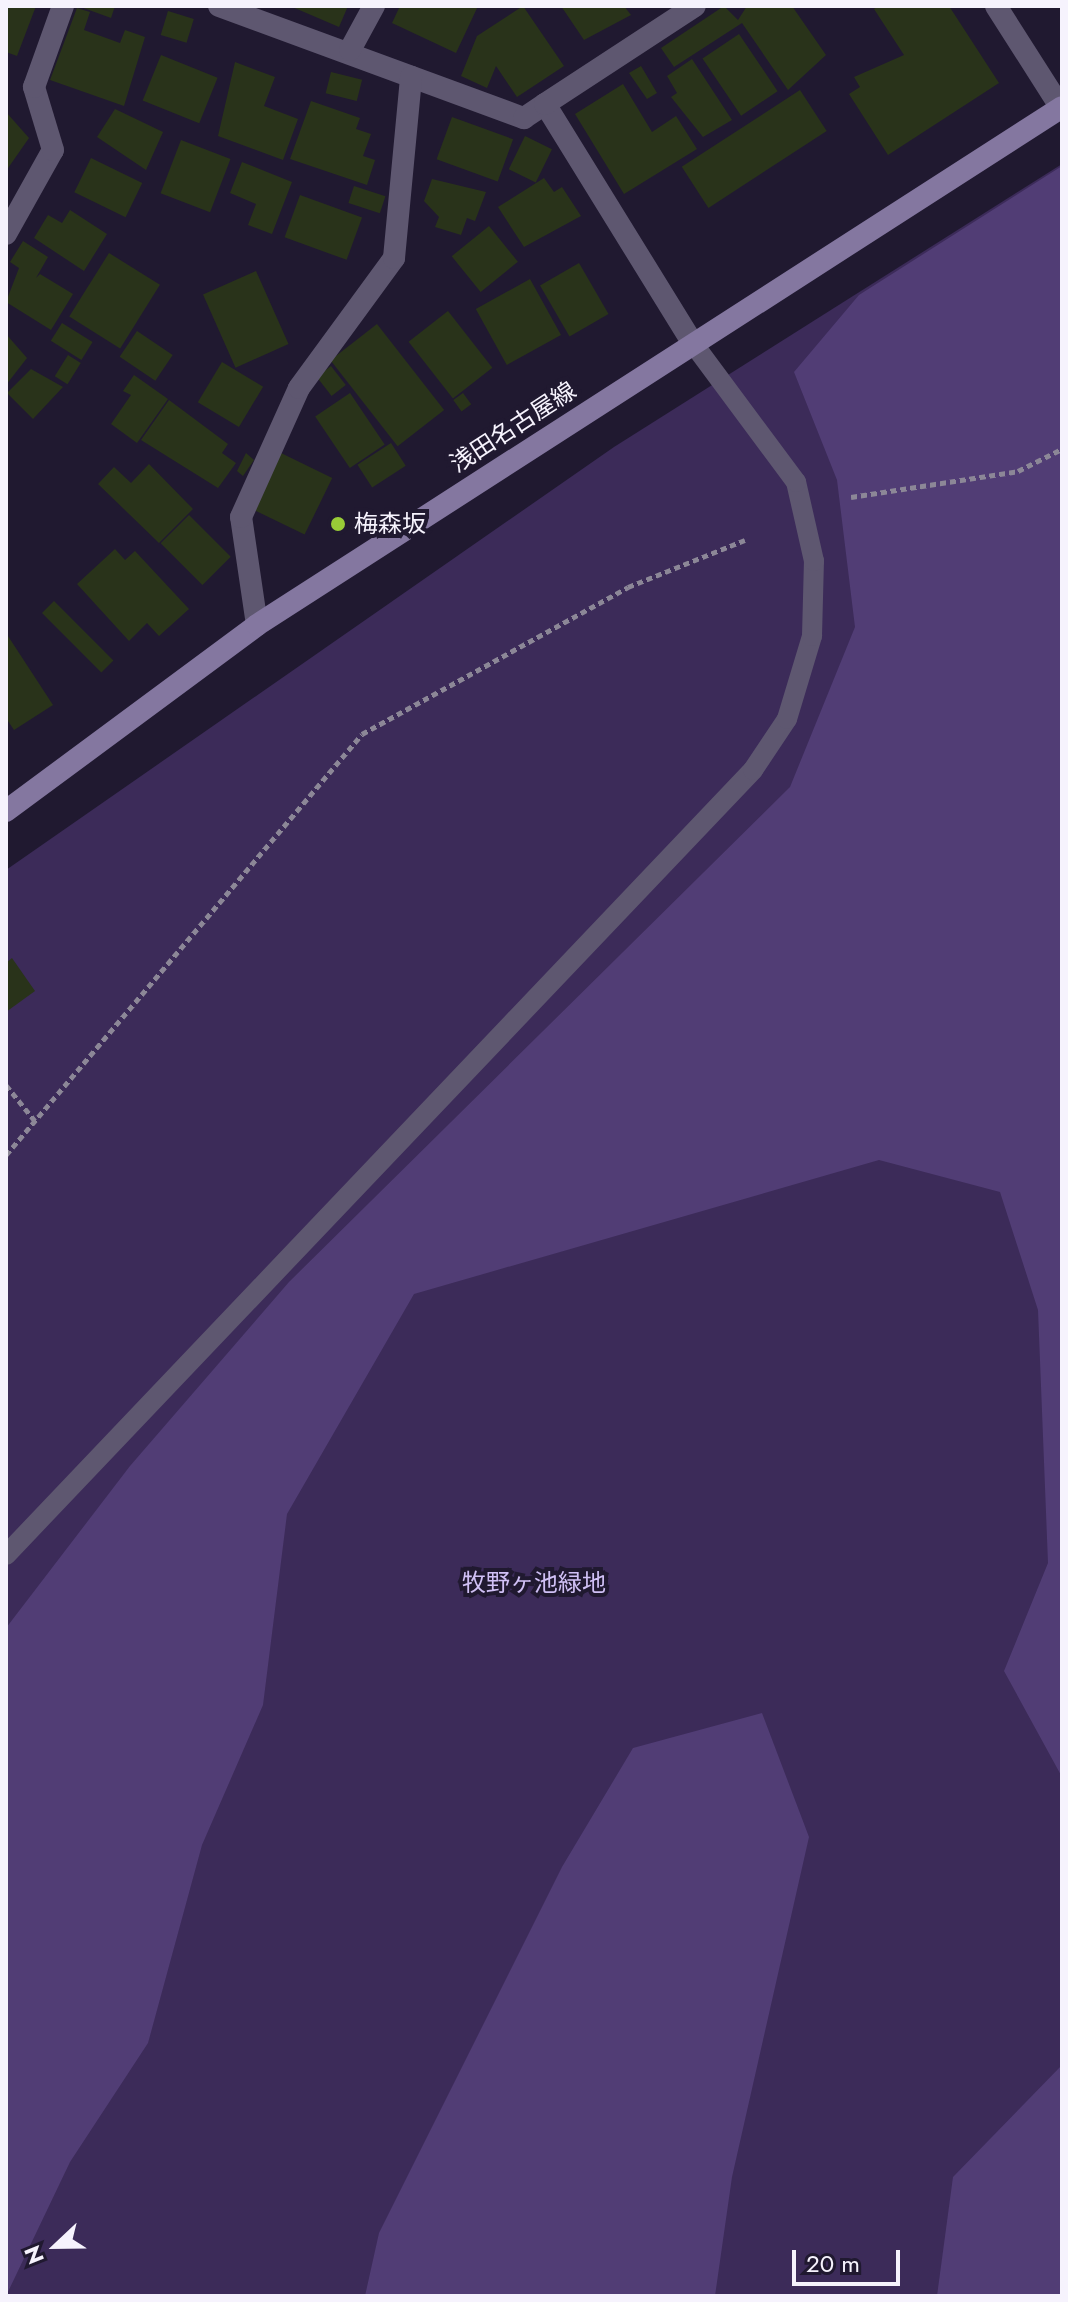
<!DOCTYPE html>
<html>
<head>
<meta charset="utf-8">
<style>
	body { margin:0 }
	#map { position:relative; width:1068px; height:2302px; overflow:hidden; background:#201930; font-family:Jost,"Noto Sans JP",sans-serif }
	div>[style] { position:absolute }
	.green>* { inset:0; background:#3c2b59 }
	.forest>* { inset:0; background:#513d75 }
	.building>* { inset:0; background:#29331a; transform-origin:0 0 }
	.path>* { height:5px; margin-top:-2.5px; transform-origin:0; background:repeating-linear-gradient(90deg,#8c8797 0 6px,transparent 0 10px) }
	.service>* { height:20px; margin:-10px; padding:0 10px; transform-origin:10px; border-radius:10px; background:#5e5770 }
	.minor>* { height:22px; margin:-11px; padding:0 11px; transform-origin:11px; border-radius:11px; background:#5e5770 }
	.secondary>* { height:22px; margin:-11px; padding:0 11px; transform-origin:11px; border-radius:11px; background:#8477a0 }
	.dots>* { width:22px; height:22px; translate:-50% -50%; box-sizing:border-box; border:4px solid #201930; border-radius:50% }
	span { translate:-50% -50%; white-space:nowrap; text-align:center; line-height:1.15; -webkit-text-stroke:8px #201930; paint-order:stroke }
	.street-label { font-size:24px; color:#f6f3fd }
	.poi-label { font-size:24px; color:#f6f3fd }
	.left { translate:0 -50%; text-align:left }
	.park-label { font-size:24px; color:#d0c0f5 }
	.frame { position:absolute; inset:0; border:8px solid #f6f3fd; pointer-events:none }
	.north { position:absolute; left:16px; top:2206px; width:80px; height:80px; -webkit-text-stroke:6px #201930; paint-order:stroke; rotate:248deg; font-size:22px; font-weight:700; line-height:32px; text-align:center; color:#f6f3fd }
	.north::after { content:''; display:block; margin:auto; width:28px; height:36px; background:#f6f3fd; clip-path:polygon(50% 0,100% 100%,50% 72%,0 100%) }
	.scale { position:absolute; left:792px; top:2250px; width:108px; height:36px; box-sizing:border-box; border:4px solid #f6f3fd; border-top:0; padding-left:10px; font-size:24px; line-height:28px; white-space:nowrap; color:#f6f3fd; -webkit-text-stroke:6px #201930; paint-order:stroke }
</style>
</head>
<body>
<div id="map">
	<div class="green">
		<div style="clip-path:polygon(1062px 164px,1062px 2296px,6px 2296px,6px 870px,614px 447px)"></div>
	</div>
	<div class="forest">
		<div style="clip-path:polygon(1062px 166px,1062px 1777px,1004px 1671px,1048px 1563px,1038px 1310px,1000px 1192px,879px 1160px,414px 1294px,287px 1514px,263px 1705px,202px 1845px,148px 2043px,70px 2162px,6px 2296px,6px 1628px,130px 1466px,289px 1282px,790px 787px,855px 627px,837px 480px,794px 372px,859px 295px)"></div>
		<div style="clip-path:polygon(762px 1713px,809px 1837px,732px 2177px,715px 2296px,365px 2296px,379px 2233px,562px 1867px,633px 1748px)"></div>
		<div style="clip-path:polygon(1062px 2065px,1062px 2296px,937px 2296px,953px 2177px)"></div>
	</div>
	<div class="building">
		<div style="clip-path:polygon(6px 6px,36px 6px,17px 56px,6px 52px)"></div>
		<div style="clip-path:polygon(78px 6px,115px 6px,111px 18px)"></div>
		<div style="clip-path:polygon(290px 6px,348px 6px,339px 27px)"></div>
		<div style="clip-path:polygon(400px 6px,478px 6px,456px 53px,392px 23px)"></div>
		<div style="clip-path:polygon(523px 6px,564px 66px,517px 97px,496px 66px,487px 88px,461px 76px,477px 36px)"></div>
		<div style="clip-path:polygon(561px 6px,624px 6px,631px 15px,584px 40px)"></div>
		<div style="clip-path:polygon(724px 6px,738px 20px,747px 6px,792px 6px,826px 55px,788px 90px,742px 23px,674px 67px,661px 48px)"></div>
		<div style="clip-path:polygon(879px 6px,949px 6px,999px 83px,888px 155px,849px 94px,860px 87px,854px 77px,904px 55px,874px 9px)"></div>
		<div style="clip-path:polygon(77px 8px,90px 12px,84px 30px,120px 43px,125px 30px,145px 37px,124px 106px,50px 80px)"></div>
		<div style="left:168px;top:11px;width:27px;height:25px;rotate:17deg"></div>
		<div style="left:739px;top:34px;width:69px;height:44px;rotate:56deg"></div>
		<div style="left:161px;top:55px;width:61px;height:49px;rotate:22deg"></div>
		<div style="clip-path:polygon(692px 59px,732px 120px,703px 137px,671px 97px,677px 93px,667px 76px)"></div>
		<div style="clip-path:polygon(235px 62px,275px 77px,264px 106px,298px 119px,283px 160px,218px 136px)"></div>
		<div style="clip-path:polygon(641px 66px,657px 93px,647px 99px,629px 73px)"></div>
		<div style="left:331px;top:72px;width:32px;height:22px;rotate:14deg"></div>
		<div style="clip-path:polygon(623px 84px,652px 132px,676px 116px,697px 149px,624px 194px,575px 114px)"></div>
		<div style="left:800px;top:90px;width:49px;height:141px;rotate:57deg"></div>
		<div style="clip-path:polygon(311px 101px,360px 118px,356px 129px,371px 134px,363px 156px,375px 160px,367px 185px,290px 159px)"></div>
		<div style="clip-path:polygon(115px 109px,163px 132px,146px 170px,97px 137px)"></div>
		<div style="clip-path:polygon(6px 112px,29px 138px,6px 171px)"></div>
		<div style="left:452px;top:117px;width:65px;height:45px;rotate:20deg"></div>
		<div style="left:525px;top:136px;width:30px;height:37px;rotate:26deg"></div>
		<div style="left:181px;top:140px;width:53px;height:57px;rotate:21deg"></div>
		<div style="left:91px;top:158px;width:57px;height:38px;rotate:26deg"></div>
		<div style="clip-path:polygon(242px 162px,292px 182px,272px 234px,248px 225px,256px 204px,230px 193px)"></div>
		<div style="clip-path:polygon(544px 178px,554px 192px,562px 187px,581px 216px,524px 247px,498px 207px)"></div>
		<div style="clip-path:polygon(432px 179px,486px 192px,475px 221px,467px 218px,461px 235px,435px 227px,439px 217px,424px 201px)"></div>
		<div style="left:354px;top:186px;width:33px;height:18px;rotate:18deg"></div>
		<div style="left:300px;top:195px;width:66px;height:45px;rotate:20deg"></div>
		<div style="clip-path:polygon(70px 210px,107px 234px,84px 271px,34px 238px,48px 215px,62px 223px)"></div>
		<div style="left:489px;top:226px;width:46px;height:48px;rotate:51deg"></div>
		<div style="clip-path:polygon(23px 241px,48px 257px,36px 278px,40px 274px,73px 294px,51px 330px,6px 302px,19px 268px,10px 262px)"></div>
		<div style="left:109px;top:253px;width:60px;height:75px;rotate:32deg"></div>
		<div style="left:579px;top:263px;width:59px;height:45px;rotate:60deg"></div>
		<div style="left:256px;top:271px;width:80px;height:58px;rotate:66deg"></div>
		<div style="left:530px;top:279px;width:64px;height:62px;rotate:61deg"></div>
		<div style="left:448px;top:311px;width:72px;height:50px;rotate:52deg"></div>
		<div style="left:62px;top:323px;width:36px;height:21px;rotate:32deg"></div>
		<div style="left:377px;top:324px;width:109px;height:59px;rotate:52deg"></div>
		<div style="left:137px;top:331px;width:43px;height:31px;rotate:34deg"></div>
		<div style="clip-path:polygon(6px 334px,27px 358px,6px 385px)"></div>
		<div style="left:68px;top:355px;width:15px;height:25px;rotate:32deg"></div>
		<div style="left:222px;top:362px;width:48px;height:47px;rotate:31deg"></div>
		<div style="left:331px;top:366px;width:24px;height:18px;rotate:52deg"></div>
		<div style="clip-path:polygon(31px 369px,63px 387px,33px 419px,7px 393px)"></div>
		<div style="clip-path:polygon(134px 375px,168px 399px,137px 443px,111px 424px,131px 395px,123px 391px)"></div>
		<div style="left:350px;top:393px;width:62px;height:42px;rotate:56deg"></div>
		<div style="left:463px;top:393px;width:14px;height:12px;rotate:54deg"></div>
		<div style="clip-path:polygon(169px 400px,228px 444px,222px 453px,236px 463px,218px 488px,141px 440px)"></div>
		<div style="left:391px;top:443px;width:27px;height:40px;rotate:57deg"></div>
		<div style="clip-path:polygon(246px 453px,254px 460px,243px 476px,237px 471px)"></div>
		<div style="left:281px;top:453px;width:57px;height:63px;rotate:26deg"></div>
		<div style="clip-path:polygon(149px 464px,193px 509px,159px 543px,98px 484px,114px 467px,131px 483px)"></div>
		<div style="left:189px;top:515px;width:59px;height:40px;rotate:45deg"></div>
		<div style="clip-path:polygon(115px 549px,125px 560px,135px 551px,189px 609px,159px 636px,147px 623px,129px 641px,77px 584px)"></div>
		<div style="left:54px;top:601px;width:84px;height:17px;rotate:45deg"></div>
		<div style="clip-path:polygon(6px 633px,53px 705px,14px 730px,6px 718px)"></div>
		<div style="clip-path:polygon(12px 958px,35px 991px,6px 1012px,6px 963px)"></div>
	</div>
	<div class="path">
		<div style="left:851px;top:497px;width:169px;rotate:-8.8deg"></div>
		<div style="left:1018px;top:471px;width:49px;rotate:-26.6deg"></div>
		<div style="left:6px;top:1085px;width:46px;rotate:51.1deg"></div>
		<div style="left:6px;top:1155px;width:551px;rotate:-49.78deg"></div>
		<div style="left:362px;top:734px;width:304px;rotate:-28.9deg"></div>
		<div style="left:628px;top:587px;width:126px;rotate:-21.9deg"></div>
	</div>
	<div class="service">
		<div style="left:6px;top:1555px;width:1084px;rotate:-46.42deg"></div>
		<div style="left:753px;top:770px;width:61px;rotate:-56.3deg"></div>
		<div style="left:787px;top:719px;width:87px;rotate:-73.2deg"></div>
		<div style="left:812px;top:636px;width:75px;rotate:-88.5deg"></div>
		<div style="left:814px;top:561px;width:81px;rotate:-102.8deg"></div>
		<div style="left:796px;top:482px;width:174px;rotate:-126.6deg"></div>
	</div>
	<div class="minor">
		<div style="left:219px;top:6px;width:325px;rotate:20.2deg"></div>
		<div style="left:524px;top:118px;width:25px;rotate:-34deg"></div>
		<div style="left:545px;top:104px;width:280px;rotate:58.3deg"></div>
		<div style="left:996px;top:6px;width:121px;rotate:57.5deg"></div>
		<div style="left:350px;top:50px;width:50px;rotate:-61.4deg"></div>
		<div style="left:545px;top:104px;width:179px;rotate:-33.2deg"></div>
		<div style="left:6px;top:234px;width:96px;rotate:-60.8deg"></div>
		<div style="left:53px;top:150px;width:66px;rotate:-106.8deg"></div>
		<div style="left:34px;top:87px;width:86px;rotate:-70.3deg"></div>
		<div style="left:257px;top:625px;width:109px;rotate:-98.4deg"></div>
		<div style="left:241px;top:517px;width:141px;rotate:-65.8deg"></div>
		<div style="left:299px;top:388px;width:161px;rotate:-53.8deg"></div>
		<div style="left:394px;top:258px;width:182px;rotate:-84.6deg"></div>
	</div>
	<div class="secondary">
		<div style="left:6px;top:811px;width:312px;rotate:-36.5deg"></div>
		<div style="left:257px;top:625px;width:957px;rotate:-32.76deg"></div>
	</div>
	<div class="dots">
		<div style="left:338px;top:524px;background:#98cb37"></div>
	</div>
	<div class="street-label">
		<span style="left:513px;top:427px;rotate:-33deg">浅田名古屋線</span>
	</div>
	<div class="poi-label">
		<span class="left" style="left:354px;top:524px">梅森坂</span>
	</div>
	<div class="park-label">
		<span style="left:534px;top:1583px">牧野ヶ池緑地</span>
	</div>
	<div class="frame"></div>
	<div class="north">N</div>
	<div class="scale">20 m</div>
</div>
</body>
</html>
